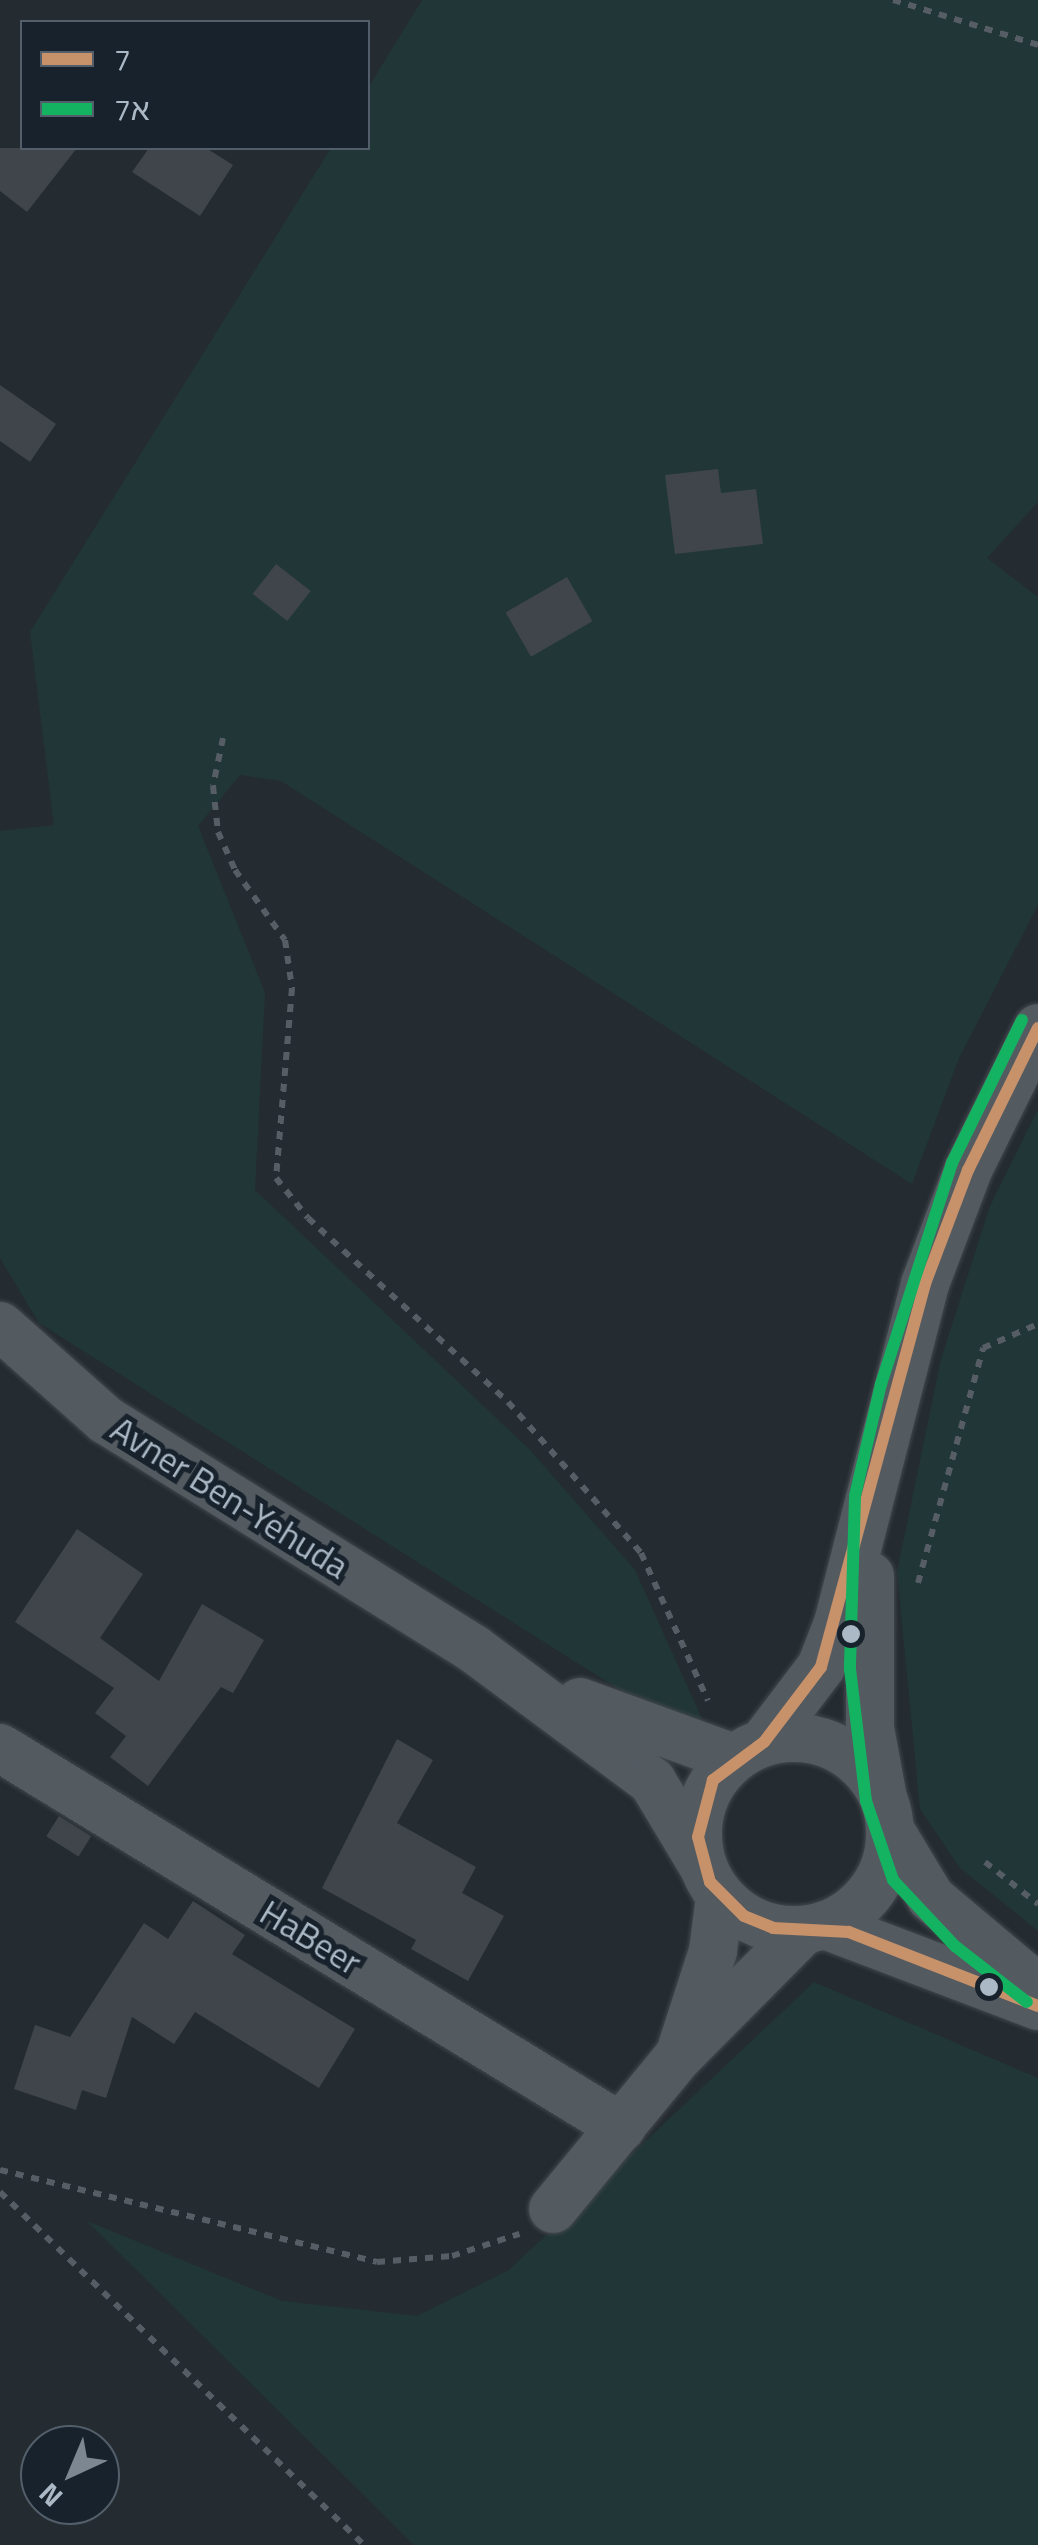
<!DOCTYPE html>
<html>
<head>
<meta charset="utf-8">
<style>
	body { margin:0 }
	#map { position:relative; width:1038px; height:2545px; overflow:hidden; background:#242b31; font-family:"Titillium Web",sans-serif }
	div>[style] { position:absolute }
	.green>* { inset:0; background:#213637 }
	.building>* { inset:0; background:#3f454b; transform-origin:0 0 }
	.path>* { height:6px; margin-top:-3px; transform-origin:0; background:repeating-linear-gradient(90deg,#565d64 0 8px,transparent 0 16px) }
	.roads { filter:drop-shadow(0 0 2px #42474c) drop-shadow(0 0 2px #42474c) }
	.minor>* { height:48px; margin:-24px; padding:0 24px; transform-origin:24px; border-radius:24px; background:#535a60 }
	.minor>.ring { margin:-24px; padding:0; box-sizing:content-box; background:none; border:48px solid #535a60; border-radius:50% }
	.bus-1>* { height:12px; margin:-6px; padding:0 6px; transform-origin:6px; border-radius:6px; background:#c7916a }
	.bus-2>* { height:12px; margin:-6px; padding:0 6px; transform-origin:6px; border-radius:6px; background:#13b361 }
	.dots>* { width:28px; height:28px; translate:-50% -50%; box-sizing:border-box; border:5px solid #17222c; border-radius:50% }
	span { translate:-50% -50%; white-space:nowrap; text-align:center; line-height:1.15; -webkit-text-stroke:10px #17222c; paint-order:stroke }
	.street-label { font-size:35px; color:#abb8c5 }
	.legend { position:absolute; left:20px; top:20px; width:350px; height:130px; box-sizing:border-box; background:#17222c; border:2px solid #525e69; margin:0; padding:12px 18px; list-style:none; font-size:30px; color:#abb8c5 }
	.legend li { display:flex; align-items:center; gap:20px; height:50px }
	.legend b { width:50px; border:2px solid #525e69 }
	.north { position:absolute; left:20px; top:2425px; width:100px; height:100px; box-sizing:border-box; background:#17222c; border:2px solid #525e69; border-radius:50%; rotate:224deg; font-size:28px; font-weight:700; line-height:40px; text-align:center; color:#abb8c5 }
	.north::after { content:''; display:block; margin:auto; width:35px; height:45px; background:#7c8791; clip-path:polygon(50% 0,100% 100%,50% 72%,0 100%) }
</style>
</head>
<body>
<div id="map">
	<div class="green">
		<div style="clip-path:polygon(422px 0,1038px 0,1038px 502px,987px 558px,1038px 597px,1038px 905px,959px 1058px,912px 1184px,281px 781px,240px 775px,198px 826px,265px 993px,255px 1190px,530px 1450px,635px 1570px,702px 1719px,677px 1726px,39px 1323px,0 1258px,0 831px,54px 825px,30px 632px,331px 148px,368px 148px,368px 88px)"></div>
		<div style="clip-path:polygon(1038px 1109px,1038px 1931px,960px 1868px,920px 1809px,897px 1572px,941px 1359px,990px 1206px)"></div>
		<div style="clip-path:polygon(814px 1982px,1038px 2078px,1038px 2545px,414px 2545px,87px 2221px,282px 2301px,417px 2316px,509px 2270px)"></div>
	</div>
	<div class="building">
		<div style="clip-path:polygon(0 148px,77px 148px,27px 212px,0 191px)"></div>
		<div style="clip-path:polygon(149px 148px,206px 148px,233px 165px,200px 216px,132px 172px)"></div>
		<div style="clip-path:polygon(0 385px,56px 424px,30px 462px,0 441px)"></div>
		<div style="clip-path:polygon(718px 469px,721px 493px,756px 489px,763px 544px,675px 554px,665px 475px)"></div>
		<div style="left:276px;top:564px;width:44px;height:38px;rotate:38deg"></div>
		<div style="left:567px;top:577px;width:51px;height:71px;rotate:60deg"></div>
		<div style="clip-path:polygon(77px 1529px,143px 1574px,100px 1638px,159px 1681px,202px 1604px,264px 1640px,233px 1693px,221px 1687px,148px 1786px,110px 1757px,126px 1736px,95px 1713px,114px 1688px,15px 1622px)"></div>
		<div style="clip-path:polygon(397px 1739px,433px 1760px,397px 1823px,476px 1867px,462px 1893px,504px 1916px,468px 1981px,411px 1949px,416px 1940px,322px 1888px)"></div>
		<div style="left:59px;top:1816px;width:38px;height:24px;rotate:32deg"></div>
		<div style="clip-path:polygon(193px 1901px,245px 1935px,232px 1954px,355px 2029px,319px 2088px,195px 2012px,174px 2044px,132px 2017px,106px 2098px,82px 2090px,76px 2110px,14px 2089px,35px 2025px,70px 2037px,144px 1923px,168px 1939px)"></div>
	</div>
	<div class="path">
		<div style="left:893px;top:0;width:152px;rotate:17.2deg"></div>
		<div style="left:223px;top:738px;width:49px;rotate:101.8deg"></div>
		<div style="left:213px;top:786px;width:46px;rotate:83.8deg"></div>
		<div style="left:218px;top:832px;width:42px;rotate:65.9deg"></div>
		<div style="left:235px;top:870px;width:86px;rotate:54.5deg"></div>
		<div style="left:285px;top:940px;width:49px;rotate:81.7deg"></div>
		<div style="left:292px;top:988px;width:191px;rotate:94.8deg"></div>
		<div style="left:276px;top:1178px;width:51px;rotate:51.3deg"></div>
		<div style="left:308px;top:1218px;width:272px;rotate:42.6deg"></div>
		<div style="left:508px;top:1402px;width:201px;rotate:48.6deg"></div>
		<div style="left:641px;top:1553px;width:162px;rotate:65.6deg"></div>
		<div style="left:918px;top:1583px;width:244px;rotate:-74.5deg"></div>
		<div style="left:983px;top:1348px;width:60px;rotate:-23.6deg"></div>
		<div style="left:985px;top:1862px;width:68px;rotate:38.4deg"></div>
		<div style="left:0;top:2170px;width:388px;rotate:13.7deg"></div>
		<div style="left:377px;top:2262px;width:75px;rotate:-4.6deg"></div>
		<div style="left:452px;top:2256px;width:71px;rotate:-18.2deg"></div>
		<div style="left:0;top:2192px;width:507px;rotate:44.12deg"></div>
	</div>
	<div class="roads">
		<div class="minor">
			<div style="left:0;top:1326px;width:142px;rotate:41.6deg"></div>
			<div style="left:106px;top:1420px;width:433px;rotate:31.9deg"></div>
			<div style="left:474px;top:1649px;width:222px;rotate:36.6deg"></div>
			<div style="left:652px;top:1781px;width:99px;rotate:59deg"></div>
			<div style="left:870px;top:1576px;width:152px;rotate:90deg"></div>
			<div style="left:870px;top:1728px;width:66px;rotate:79.5deg"></div>
			<div style="left:580px;top:1702px;width:164px;rotate:20deg"></div>
			<div class="ring" style="left:698px;top:1738px;width:144px;height:144px"></div>
			<div style="left:764px;top:1742px;width:94px;rotate:-52.8deg"></div>
			<div style="left:821px;top:1667px;width:47px;rotate:-68.9deg"></div>
			<div style="left:838px;top:1623px;width:350px;rotate:-75.6deg"></div>
			<div style="left:925px;top:1284px;width:122px;rotate:-69.3deg"></div>
			<div style="left:968px;top:1170px;width:158px;rotate:-63.8deg"></div>
			<div style="left:0;top:1748px;width:728px;rotate:31.4deg"></div>
			<div style="left:890px;top:1830px;width:79px;rotate:58.9deg"></div>
			<div style="left:931px;top:1898px;width:140px;rotate:40.1deg"></div>
			<div style="left:825px;top:1925px;width:228px;rotate:20.8deg"></div>
			<div style="left:682px;top:2047px;width:101px;rotate:-72.1deg"></div>
			<div style="left:713px;top:1951px;width:55px;rotate:-82.7deg"></div>
			<div style="left:553px;top:2209px;width:197px;rotate:-50.6deg"></div>
			<div style="left:678px;top:2057px;width:179px;rotate:-45.2deg"></div>
		</div>
	</div>
	<div class="bus-1">
		<div style="left:1038px;top:1028px;width:158px;rotate:116.2deg"></div>
		<div style="left:968px;top:1170px;width:122px;rotate:110.7deg"></div>
		<div style="left:925px;top:1284px;width:397px;rotate:105.2deg"></div>
		<div style="left:821px;top:1667px;width:94px;rotate:127.2deg"></div>
		<div style="left:764px;top:1742px;width:64px;rotate:143.3deg"></div>
		<div style="left:713px;top:1780px;width:59px;rotate:104.7deg"></div>
		<div style="left:698px;top:1837px;width:47px;rotate:75.1deg"></div>
		<div style="left:710px;top:1882px;width:48px;rotate:45deg"></div>
		<div style="left:744px;top:1916px;width:31px;rotate:22deg"></div>
		<div style="left:773px;top:1928px;width:76px;rotate:3deg"></div>
		<div style="left:849px;top:1932px;width:203px;rotate:21.4deg"></div>
	</div>
	<div class="bus-2">
		<div style="left:1022px;top:1020px;width:159px;rotate:116.1deg"></div>
		<div style="left:952px;top:1163px;width:232px;rotate:107.8deg"></div>
		<div style="left:881px;top:1384px;width:115px;rotate:103.1deg"></div>
		<div style="left:855px;top:1496px;width:173px;rotate:91.7deg"></div>
		<div style="left:850px;top:1669px;width:133px;rotate:83.1deg"></div>
		<div style="left:866px;top:1801px;width:83px;rotate:71.1deg"></div>
		<div style="left:893px;top:1880px;width:91px;rotate:46.8deg"></div>
		<div style="left:955px;top:1946px;width:91px;rotate:37.9deg"></div>
	</div>
	<div class="dots">
		<div style="left:851px;top:1634px;background:#abb8c5"></div>
		<div style="left:989px;top:1987px;background:#abb8c5"></div>
	</div>
	<div class="street-label">
		<span style="left:230px;top:1497px;rotate:32deg">Avner Ben-Yehuda</span>
		<span style="left:311px;top:1937px;rotate:31deg">HaBeer</span>
	</div>
	<ul class="legend">
	<li><b style="height:12px;background:#c7916a"></b>7</li>
	<li><b style="height:12px;background:#13b361"></b>7א</li>
	</ul>
	<div class="north">N</div>
</div>
</body>
</html>
